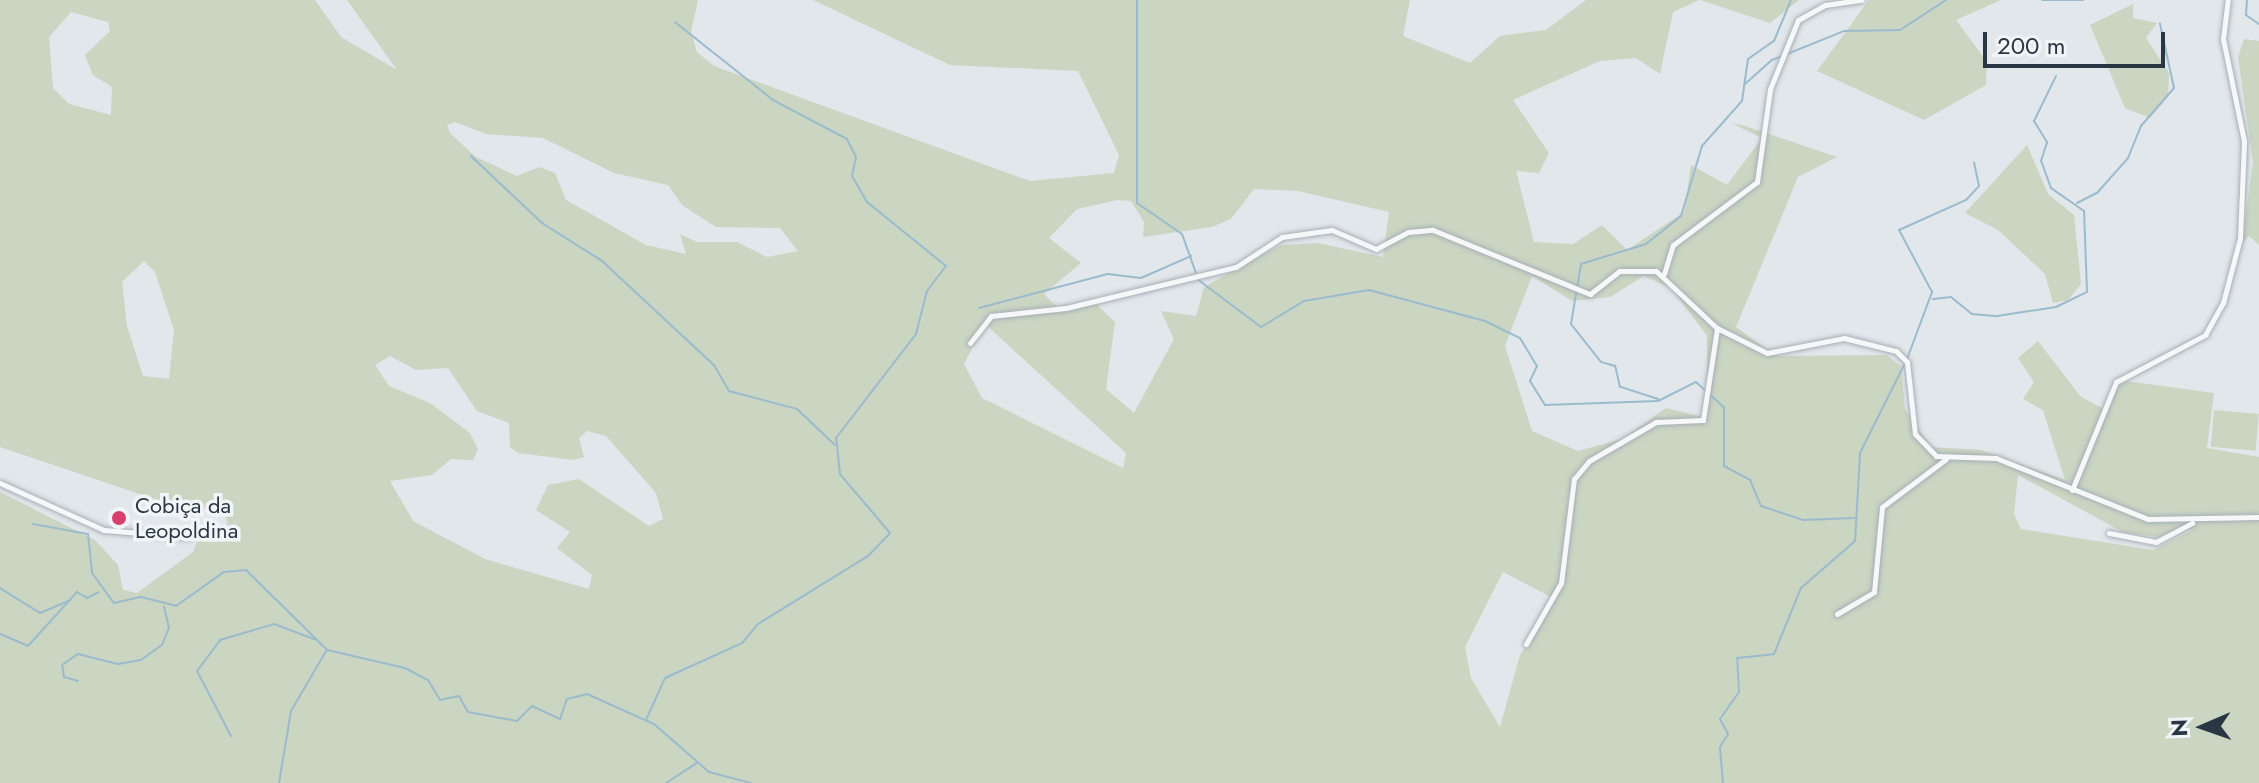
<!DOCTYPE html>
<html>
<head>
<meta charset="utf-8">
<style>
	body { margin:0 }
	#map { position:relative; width:2259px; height:783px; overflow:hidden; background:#e2e7eb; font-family:Jost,sans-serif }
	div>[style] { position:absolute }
	.green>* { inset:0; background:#cad5c2; transform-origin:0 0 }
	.stream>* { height:2px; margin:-1px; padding:0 1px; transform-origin:1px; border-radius:1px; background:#9bbbcd }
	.roads { filter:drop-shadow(0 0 2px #a7afb6) drop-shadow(0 0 2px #a7afb6) }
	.street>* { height:5px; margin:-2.5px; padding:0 2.5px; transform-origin:2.5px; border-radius:2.5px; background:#f5f7f9 }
	.dots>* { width:22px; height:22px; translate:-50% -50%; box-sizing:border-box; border:4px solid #f2f5f8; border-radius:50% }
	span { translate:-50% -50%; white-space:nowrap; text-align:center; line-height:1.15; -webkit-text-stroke:7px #f2f5f8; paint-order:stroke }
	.poi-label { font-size:22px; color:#293744 }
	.left { translate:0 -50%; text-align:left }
	.north { position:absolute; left:2163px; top:687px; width:80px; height:80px; -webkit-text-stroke:6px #f2f5f8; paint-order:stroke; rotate:268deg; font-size:22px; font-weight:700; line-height:32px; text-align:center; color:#293744 }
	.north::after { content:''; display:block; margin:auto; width:28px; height:36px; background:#293744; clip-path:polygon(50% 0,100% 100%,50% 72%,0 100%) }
	.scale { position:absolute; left:1983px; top:32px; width:182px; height:36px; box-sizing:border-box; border:4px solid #293744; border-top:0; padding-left:10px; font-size:24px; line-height:28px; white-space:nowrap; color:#293744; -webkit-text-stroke:6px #f2f5f8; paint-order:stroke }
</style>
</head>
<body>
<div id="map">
	<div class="green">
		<div style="clip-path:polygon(evenodd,0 0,315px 0,341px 37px,397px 70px,347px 0,698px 0,691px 32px,697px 52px,714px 66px,1030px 181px,1114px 173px,1119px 155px,1078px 71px,950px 65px,813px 0,1410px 0,1403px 36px,1470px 63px,1500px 36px,1546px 30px,1586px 0,1699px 0,1673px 12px,1660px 74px,1636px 58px,1600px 61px,1513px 100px,1549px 153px,1539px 173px,1516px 171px,1534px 242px,1573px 244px,1602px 225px,1627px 250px,1684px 212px,1691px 165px,1727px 185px,1762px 138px,1731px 123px,1745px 126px,1837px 157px,1798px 177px,1736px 327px,1776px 356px,1886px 355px,1901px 366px,1905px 409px,1931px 447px,1981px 450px,2065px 480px,2043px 410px,2023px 399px,2034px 382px,2018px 358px,2038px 341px,2080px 396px,2107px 411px,2116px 386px,2126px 381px,2214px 393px,2207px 448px,2259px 457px,2259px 783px,0 783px,0 492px,95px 540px,118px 565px,123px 590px,137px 593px,193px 552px,197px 541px,227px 537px,228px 527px,224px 510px,175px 506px,0 447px,0 0,71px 12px,108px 22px,110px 31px,85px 55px,93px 75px,112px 87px,111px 115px,69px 104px,53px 88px,49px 37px,71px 12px,0 0,455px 122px,486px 134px,543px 138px,614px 173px,668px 185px,682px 205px,716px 227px,780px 228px,798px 251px,767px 257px,737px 242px,697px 242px,680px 234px,686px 254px,646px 245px,566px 200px,555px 173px,539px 167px,517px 176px,476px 157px,450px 133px,447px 125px,455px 122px,0 0,1254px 189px,1298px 191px,1389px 212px,1383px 257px,1318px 243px,1281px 245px,1204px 287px,1196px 316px,1161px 311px,1174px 339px,1134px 413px,1106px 389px,1115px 322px,1096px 304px,1058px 308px,1044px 294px,1081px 263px,1049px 238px,1077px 209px,1117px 200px,1131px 201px,1144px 222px,1143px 237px,1212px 227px,1231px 219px,1254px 189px,0 0,144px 261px,155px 272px,174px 330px,169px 379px,143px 376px,127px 326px,122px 282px,144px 261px,0 0,1532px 276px,1572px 301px,1610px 297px,1644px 276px,1671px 288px,1707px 336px,1707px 418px,1666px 408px,1622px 439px,1578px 451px,1532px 431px,1505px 346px,1532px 276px,0 0,985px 324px,1126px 453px,1123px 468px,982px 398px,964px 364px,985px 324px,0 0,390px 356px,416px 370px,448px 368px,477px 411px,509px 423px,510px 447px,518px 453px,573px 460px,584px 457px,579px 438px,587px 431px,606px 436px,656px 493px,663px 519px,649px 526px,579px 479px,548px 485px,536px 510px,570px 532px,557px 548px,592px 575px,589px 589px,485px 559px,413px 521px,390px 481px,432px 475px,451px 459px,473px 460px,478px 449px,470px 433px,430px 403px,389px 386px,375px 365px,390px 356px,0 0,2018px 475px,2123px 532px,2158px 537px,2194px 529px,2153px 550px,2021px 529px,2014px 514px,2018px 475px,0 0,1503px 572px,1555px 599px,1520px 655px,1500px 727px,1471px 678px,1465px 647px,1503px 572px)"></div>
		<div style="clip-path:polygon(1700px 0,1799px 0,1770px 23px)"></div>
		<div style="clip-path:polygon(1869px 0,2001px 0,1956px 20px,1987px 62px,1986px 85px,1924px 120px,1817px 71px)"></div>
		<div style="clip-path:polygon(2133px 4px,2133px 18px,2157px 23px,2146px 38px,2169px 73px,2168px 97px,2150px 118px,2125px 108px,2090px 25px)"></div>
		<div style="clip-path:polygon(2244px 39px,2259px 41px,2259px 245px,2249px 236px,2242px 243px,2253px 162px,2238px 57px)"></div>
		<div style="clip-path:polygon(2027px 145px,2048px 194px,2074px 215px,2081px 284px,2068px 300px,2053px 303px,2045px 274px,1998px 230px,1965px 213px)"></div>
		<div style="left:2214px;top:410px;width:45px;height:37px;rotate:5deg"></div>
	</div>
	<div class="stream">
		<div style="left:1137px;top:0;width:203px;rotate:90deg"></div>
		<div style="left:1137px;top:203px;width:55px;rotate:34.6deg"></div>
		<div style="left:1182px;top:234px;width:41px;rotate:70.3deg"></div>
		<div style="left:2042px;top:0;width:41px"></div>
		<div style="left:2247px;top:0;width:15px;rotate:94deg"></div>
		<div style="left:2246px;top:15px;width:16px;rotate:35deg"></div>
		<div style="left:1745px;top:84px;width:36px;rotate:-42deg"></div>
		<div style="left:1772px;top:60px;width:78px;rotate:-21.9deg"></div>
		<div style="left:1844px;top:31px;width:56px;rotate:-1deg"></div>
		<div style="left:1900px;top:30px;width:55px;rotate:-33.1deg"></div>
		<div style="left:471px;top:156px;width:98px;rotate:43.3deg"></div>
		<div style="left:542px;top:223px;width:71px;rotate:32.3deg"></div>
		<div style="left:602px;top:261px;width:153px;rotate:42.9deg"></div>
		<div style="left:714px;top:365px;width:30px;rotate:60deg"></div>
		<div style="left:729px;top:391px;width:70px;rotate:14.8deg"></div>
		<div style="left:797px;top:409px;width:52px;rotate:43.5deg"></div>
		<div style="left:2077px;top:203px;width:22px;rotate:-27deg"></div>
		<div style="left:2097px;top:193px;width:47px;rotate:-48.5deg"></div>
		<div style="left:2128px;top:158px;width:35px;rotate:-68deg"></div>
		<div style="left:2141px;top:126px;width:50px;rotate:-49deg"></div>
		<div style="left:2174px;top:88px;width:66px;rotate:-102.3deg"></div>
		<div style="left:1197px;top:279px;width:80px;rotate:36.9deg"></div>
		<div style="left:1261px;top:327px;width:50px;rotate:-31.2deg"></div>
		<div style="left:1304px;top:301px;width:66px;rotate:-9.6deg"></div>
		<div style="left:1369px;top:290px;width:120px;rotate:15deg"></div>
		<div style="left:1485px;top:321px;width:39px;rotate:26deg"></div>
		<div style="left:1520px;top:338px;width:33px;rotate:59deg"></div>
		<div style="left:1537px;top:366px;width:17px;rotate:115deg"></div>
		<div style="left:1530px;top:381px;width:28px;rotate:58deg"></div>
		<div style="left:1545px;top:405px;width:113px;rotate:-2deg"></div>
		<div style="left:1658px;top:401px;width:42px;rotate:-26.6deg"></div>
		<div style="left:1696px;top:382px;width:38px;rotate:42deg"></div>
		<div style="left:1724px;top:407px;width:59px;rotate:90deg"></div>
		<div style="left:1724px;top:466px;width:30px;rotate:28deg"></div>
		<div style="left:1750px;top:480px;width:28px;rotate:67deg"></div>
		<div style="left:1761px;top:506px;width:44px;rotate:18.4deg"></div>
		<div style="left:1803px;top:520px;width:51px;rotate:-2.2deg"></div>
		<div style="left:1933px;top:299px;width:18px;rotate:-6deg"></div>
		<div style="left:1951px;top:297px;width:27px;rotate:39deg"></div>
		<div style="left:1972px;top:314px;width:25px;rotate:5deg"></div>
		<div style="left:1997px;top:316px;width:60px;rotate:-8.7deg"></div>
		<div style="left:2056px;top:307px;width:34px;rotate:-26deg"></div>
		<div style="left:2087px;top:292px;width:81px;rotate:-92.1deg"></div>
		<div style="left:2084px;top:211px;width:40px;rotate:-145.1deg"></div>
		<div style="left:2051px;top:188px;width:29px;rotate:-110deg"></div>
		<div style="left:2041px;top:161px;width:20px;rotate:-72deg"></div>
		<div style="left:2047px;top:142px;width:25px;rotate:-122deg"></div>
		<div style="left:2034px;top:121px;width:50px;rotate:-63.9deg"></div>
		<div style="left:979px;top:308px;width:133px;rotate:-14.8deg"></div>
		<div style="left:1108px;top:274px;width:33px;rotate:7deg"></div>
		<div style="left:1141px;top:278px;width:55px;rotate:-23.7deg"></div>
		<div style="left:1907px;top:359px;width:72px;rotate:-69.5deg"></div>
		<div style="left:1932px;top:292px;width:70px;rotate:-118deg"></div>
		<div style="left:1899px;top:230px;width:73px;rotate:-24.1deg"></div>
		<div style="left:1966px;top:200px;width:19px;rotate:-47deg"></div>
		<div style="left:1979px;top:186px;width:24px;rotate:-102deg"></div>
		<div style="left:1658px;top:399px;width:40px;rotate:-162deg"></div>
		<div style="left:1620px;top:387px;width:22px;rotate:-103deg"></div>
		<div style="left:1615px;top:366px;width:15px;rotate:-164deg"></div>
		<div style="left:1601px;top:362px;width:48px;rotate:-128.3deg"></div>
		<div style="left:1571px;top:324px;width:61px;rotate:-80.5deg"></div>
		<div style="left:1581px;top:264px;width:68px;rotate:-17.1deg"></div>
		<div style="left:1646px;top:244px;width:45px;rotate:-38.7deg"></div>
		<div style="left:1681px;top:216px;width:73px;rotate:-73.3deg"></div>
		<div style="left:1702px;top:146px;width:60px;rotate:-48.4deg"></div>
		<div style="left:1742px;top:101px;width:42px;rotate:-81.9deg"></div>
		<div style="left:1748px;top:59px;width:32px;rotate:-35deg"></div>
		<div style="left:1774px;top:41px;width:44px;rotate:-67.5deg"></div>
		<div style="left:33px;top:524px;width:56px;rotate:10.3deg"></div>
		<div style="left:88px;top:534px;width:39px;rotate:84deg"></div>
		<div style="left:92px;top:573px;width:37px;rotate:54deg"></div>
		<div style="left:114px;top:603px;width:28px;rotate:-13deg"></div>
		<div style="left:141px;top:597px;width:36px;rotate:14deg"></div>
		<div style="left:176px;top:606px;width:59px;rotate:-35.3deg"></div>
		<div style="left:224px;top:572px;width:22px;rotate:-5deg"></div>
		<div style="left:246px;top:570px;width:114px;rotate:44.6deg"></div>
		<div style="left:327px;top:650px;width:80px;rotate:13deg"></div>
		<div style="left:405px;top:668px;width:26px;rotate:28deg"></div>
		<div style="left:428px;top:680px;width:23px;rotate:59deg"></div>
		<div style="left:440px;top:700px;width:19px;rotate:-12deg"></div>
		<div style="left:459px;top:696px;width:18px;rotate:61deg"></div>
		<div style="left:468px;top:712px;width:50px;rotate:10.4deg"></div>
		<div style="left:517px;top:721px;width:21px;rotate:-45deg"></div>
		<div style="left:532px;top:706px;width:31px;rotate:25deg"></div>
		<div style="left:560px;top:719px;width:21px;rotate:-71deg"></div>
		<div style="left:567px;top:699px;width:21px;rotate:-14deg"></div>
		<div style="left:587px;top:694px;width:73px;rotate:24.1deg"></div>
		<div style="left:654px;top:724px;width:73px;rotate:41.1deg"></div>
		<div style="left:709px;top:772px;width:43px;rotate:14.7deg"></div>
		<div style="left:0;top:588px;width:47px;rotate:32deg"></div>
		<div style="left:40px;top:613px;width:33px;rotate:-23deg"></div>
		<div style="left:0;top:634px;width:30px;rotate:23deg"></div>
		<div style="left:28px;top:646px;width:73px;rotate:-47.8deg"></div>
		<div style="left:77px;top:592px;width:12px;rotate:31deg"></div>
		<div style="left:87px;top:598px;width:13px;rotate:-27deg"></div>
		<div style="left:78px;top:681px;width:15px;rotate:-164deg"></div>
		<div style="left:64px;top:677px;width:12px;rotate:-99deg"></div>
		<div style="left:62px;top:665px;width:19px;rotate:-35deg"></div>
		<div style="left:78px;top:654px;width:41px;rotate:14deg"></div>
		<div style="left:118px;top:664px;width:23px;rotate:-10deg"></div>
		<div style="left:141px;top:660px;width:26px;rotate:-36deg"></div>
		<div style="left:162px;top:645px;width:18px;rotate:-68deg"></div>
		<div style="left:169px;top:628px;width:22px;rotate:-103deg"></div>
		<div style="left:646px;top:720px;width:46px;rotate:-65.7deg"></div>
		<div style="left:665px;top:678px;width:85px;rotate:-24.4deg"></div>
		<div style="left:742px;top:643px;width:25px;rotate:-50deg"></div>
		<div style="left:758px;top:624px;width:129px;rotate:-31.7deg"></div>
		<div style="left:868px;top:556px;width:32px;rotate:-46deg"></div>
		<div style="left:890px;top:533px;width:77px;rotate:-130.3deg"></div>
		<div style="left:840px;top:474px;width:36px;rotate:-96deg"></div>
		<div style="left:836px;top:438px;width:131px;rotate:-52.4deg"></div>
		<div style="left:916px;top:334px;width:44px;rotate:-75.7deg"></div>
		<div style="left:927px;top:291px;width:31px;rotate:-53deg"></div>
		<div style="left:946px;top:266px;width:102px;rotate:-141deg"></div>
		<div style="left:867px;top:202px;width:30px;rotate:-120deg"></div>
		<div style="left:852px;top:176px;width:19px;rotate:-78deg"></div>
		<div style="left:856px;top:157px;width:20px;rotate:-117deg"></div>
		<div style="left:847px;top:139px;width:84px;rotate:-152.2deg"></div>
		<div style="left:773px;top:100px;width:125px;rotate:-141.5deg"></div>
		<div style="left:231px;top:736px;width:73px;rotate:-117.6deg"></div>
		<div style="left:197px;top:671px;width:39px;rotate:-53deg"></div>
		<div style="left:220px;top:640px;width:56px;rotate:-16.5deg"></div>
		<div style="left:274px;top:624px;width:43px;rotate:20.6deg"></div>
		<div style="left:279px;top:783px;width:73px;rotate:-80.5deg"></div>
		<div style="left:291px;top:711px;width:69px;rotate:-59.7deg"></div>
		<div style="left:666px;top:783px;width:37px;rotate:-33deg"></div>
		<div style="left:1723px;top:783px;width:36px;rotate:-95deg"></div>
		<div style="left:1720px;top:747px;width:15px;rotate:-58deg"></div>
		<div style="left:1728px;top:734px;width:17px;rotate:-118deg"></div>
		<div style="left:1720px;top:719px;width:33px;rotate:-55deg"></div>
		<div style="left:1739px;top:692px;width:34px;rotate:-93deg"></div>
		<div style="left:1737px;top:658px;width:37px;rotate:-6deg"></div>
		<div style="left:1774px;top:654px;width:71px;rotate:-67.8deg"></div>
		<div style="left:1801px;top:588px;width:72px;rotate:-41deg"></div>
		<div style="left:1855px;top:541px;width:88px;rotate:-86.7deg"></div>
		<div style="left:1860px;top:453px;width:98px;rotate:-63.4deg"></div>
	</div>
	<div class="roads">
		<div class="street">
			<div style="left:1664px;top:274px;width:30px;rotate:-73deg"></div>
			<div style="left:1673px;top:245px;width:105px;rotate:-36.9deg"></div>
			<div style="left:1757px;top:182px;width:94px;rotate:-82deg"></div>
			<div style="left:1770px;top:89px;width:74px;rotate:-67.9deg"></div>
			<div style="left:1798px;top:20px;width:31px;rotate:-29deg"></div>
			<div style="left:1825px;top:5px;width:37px;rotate:-8deg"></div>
			<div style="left:970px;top:343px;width:34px;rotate:-52deg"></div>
			<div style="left:991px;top:316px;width:75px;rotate:-6.1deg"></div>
			<div style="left:1066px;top:308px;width:175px;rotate:-13.6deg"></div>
			<div style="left:1236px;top:267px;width:55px;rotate:-33.1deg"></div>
			<div style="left:1282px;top:237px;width:50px;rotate:-8deg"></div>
			<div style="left:1332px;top:230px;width:48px;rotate:23.4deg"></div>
			<div style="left:1376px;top:249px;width:36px;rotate:-28deg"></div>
			<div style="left:1408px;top:232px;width:25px;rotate:-5deg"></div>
			<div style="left:1433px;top:230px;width:170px;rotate:22.2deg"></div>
			<div style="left:1590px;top:294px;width:37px;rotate:-38deg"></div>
			<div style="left:1619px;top:271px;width:37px"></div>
			<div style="left:1656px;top:271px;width:83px;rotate:43.1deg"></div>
			<div style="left:1717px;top:328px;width:56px;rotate:26.6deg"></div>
			<div style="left:1767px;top:353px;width:78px;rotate:-11deg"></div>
			<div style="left:1844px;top:338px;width:54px;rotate:14deg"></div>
			<div style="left:1896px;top:351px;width:16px;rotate:45deg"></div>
			<div style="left:1907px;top:362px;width:72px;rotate:83.7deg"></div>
			<div style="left:1915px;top:434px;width:30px;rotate:46deg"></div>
			<div style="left:1936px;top:456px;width:60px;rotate:1.9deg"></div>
			<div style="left:1996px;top:458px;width:164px;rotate:21.9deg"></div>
			<div style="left:2148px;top:519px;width:111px;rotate:-1deg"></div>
			<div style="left:0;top:483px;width:114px;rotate:24.3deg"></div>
			<div style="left:104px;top:530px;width:85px;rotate:4.7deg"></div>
			<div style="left:2072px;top:490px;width:117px;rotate:-67.8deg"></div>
			<div style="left:2116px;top:382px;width:101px;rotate:-27.8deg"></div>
			<div style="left:2205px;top:335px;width:37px;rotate:-61deg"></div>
			<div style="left:2223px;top:303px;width:67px;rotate:-75.3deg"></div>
			<div style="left:2240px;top:238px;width:97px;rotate:-87.6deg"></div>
			<div style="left:2244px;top:141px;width:104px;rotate:-101.6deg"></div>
			<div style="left:2223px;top:39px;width:39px;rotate:-83deg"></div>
			<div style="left:2109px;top:533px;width:48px;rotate:10.8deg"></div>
			<div style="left:2156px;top:542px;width:41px;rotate:-27.8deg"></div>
			<div style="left:1837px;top:614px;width:43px;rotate:-30.7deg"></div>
			<div style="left:1874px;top:592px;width:85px;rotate:-84.6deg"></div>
			<div style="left:1882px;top:507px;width:80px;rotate:-36.9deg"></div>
			<div style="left:1526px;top:644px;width:70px;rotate:-60.2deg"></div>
			<div style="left:1561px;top:583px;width:105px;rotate:-82.9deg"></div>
			<div style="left:1574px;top:479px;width:23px;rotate:-50deg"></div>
			<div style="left:1589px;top:461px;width:78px;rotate:-30.2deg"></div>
			<div style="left:1656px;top:422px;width:47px;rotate:-2.4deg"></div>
			<div style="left:1703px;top:420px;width:93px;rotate:-81.3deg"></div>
		</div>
	</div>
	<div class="dots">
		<div style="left:119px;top:518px;background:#d7406e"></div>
	</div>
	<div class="poi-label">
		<span class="left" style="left:135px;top:518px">Cobiça da<br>Leopoldina</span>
	</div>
	<div class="north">N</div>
	<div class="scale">200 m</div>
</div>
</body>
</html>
